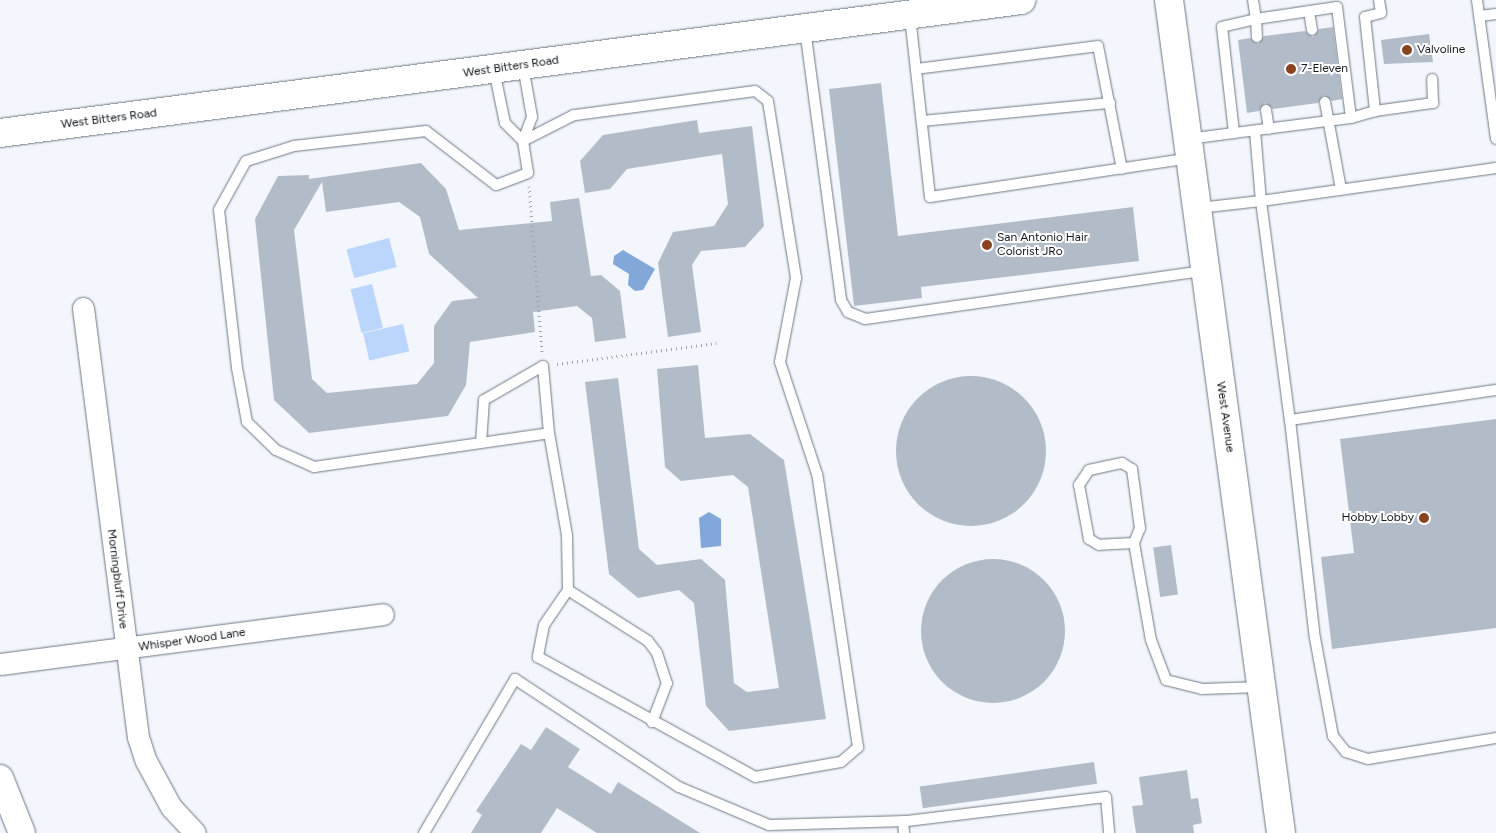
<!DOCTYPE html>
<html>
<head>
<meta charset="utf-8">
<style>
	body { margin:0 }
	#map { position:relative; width:1496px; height:833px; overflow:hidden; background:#f3f7fd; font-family:Figtree,sans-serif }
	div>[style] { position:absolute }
	.green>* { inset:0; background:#bad6fc; transform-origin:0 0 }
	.water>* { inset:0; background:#82a7d9 }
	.building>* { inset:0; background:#b2bcc9; transform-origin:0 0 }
	.round { border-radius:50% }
	.path>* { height:3px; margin-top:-1.5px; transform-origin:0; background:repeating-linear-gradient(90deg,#a0a4a9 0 1px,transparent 0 5px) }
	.roads { filter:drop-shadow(0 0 1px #6e7783) drop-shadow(0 0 1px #6e7783) }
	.service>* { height:10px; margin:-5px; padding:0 5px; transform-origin:5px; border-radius:5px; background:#fff }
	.minor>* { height:21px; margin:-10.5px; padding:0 10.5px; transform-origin:10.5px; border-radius:10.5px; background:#fff }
	.tertiary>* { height:26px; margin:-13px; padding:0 13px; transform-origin:13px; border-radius:13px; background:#fff }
	.secondary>* { height:28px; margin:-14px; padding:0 14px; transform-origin:14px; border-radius:14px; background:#fff }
	.dots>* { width:14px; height:14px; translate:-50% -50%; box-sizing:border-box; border:2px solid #fff; border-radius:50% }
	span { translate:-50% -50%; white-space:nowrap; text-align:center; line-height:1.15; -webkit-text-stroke:4px #fff; paint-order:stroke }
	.poi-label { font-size:12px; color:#12161a }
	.left { translate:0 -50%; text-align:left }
	.right { translate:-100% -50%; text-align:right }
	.street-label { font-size:12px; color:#12161a }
</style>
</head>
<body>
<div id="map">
	<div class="green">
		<div style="left:389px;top:238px;width:30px;height:44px;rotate:75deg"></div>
		<div style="left:372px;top:284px;width:45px;height:22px;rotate:76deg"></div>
		<div style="left:403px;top:324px;width:28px;height:41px;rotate:77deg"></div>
	</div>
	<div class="water">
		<div style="clip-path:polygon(623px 250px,655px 269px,643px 290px,635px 291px,628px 285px,629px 274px,613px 264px,614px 256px)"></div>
		<div style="clip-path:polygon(709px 512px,721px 519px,721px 546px,701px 548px,699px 518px)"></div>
	</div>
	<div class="building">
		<div style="clip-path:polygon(1333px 27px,1342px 99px,1332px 101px,1324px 95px,1318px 103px,1273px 109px,1265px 103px,1259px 111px,1247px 113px,1238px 40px,1250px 38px,1258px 44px,1264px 36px,1305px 31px,1313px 37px,1319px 29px)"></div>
		<div style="clip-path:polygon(1429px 34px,1433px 62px,1384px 64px,1381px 40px)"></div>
		<div style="clip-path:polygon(881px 83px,898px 236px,1133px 207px,1139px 261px,921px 287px,922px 298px,854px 306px,829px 89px)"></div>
		<div style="clip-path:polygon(697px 120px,699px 133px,752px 126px,764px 226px,745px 247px,701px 251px,692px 265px,701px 332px,668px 337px,658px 263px,673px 232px,714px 226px,728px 204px,722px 154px,627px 169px,610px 189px,585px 193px,580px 161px,603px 135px)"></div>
		<div style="clip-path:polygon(evenodd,421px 163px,446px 189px,459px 230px,552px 221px,550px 202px,579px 198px,591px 276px,601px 275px,620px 291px,626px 338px,595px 342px,592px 318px,577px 306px,533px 312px,535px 332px,470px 342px,466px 385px,448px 416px,309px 433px,274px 400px,255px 219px,278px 176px,309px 175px,309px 179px,421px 163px,322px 182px,326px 212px,399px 202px,420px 217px,429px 254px,478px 298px,452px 301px,434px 326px,434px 363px,417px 384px,327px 393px,312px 379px,294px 230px,322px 182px)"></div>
		<div style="clip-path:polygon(698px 365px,705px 438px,750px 434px,784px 460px,826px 719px,729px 731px,706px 706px,694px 603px,679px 590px,638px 598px,609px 574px,585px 382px,618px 378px,639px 549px,657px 565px,701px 559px,725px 580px,734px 683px,747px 692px,779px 688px,748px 487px,733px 475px,681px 481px,665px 467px,657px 369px)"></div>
		<div class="round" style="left:896px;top:376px;width:150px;height:150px"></div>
		<div style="clip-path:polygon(1496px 419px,1496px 628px,1332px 649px,1321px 557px,1354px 553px,1340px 439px)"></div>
		<div style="left:1171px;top:545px;width:50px;height:18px;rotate:82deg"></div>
		<div class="round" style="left:921px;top:559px;width:144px;height:144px"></div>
		<div style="clip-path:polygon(546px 727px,580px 749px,568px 767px,611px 794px,618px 782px,700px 833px,597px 833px,557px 808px,541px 833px,471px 833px,482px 815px,476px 811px,521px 744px,531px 750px)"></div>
		<div style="left:1094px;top:762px;width:22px;height:176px;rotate:82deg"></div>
		<div style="clip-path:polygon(1187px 770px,1191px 799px,1198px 798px,1202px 823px,1193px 825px,1194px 833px,1136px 833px,1132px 806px,1143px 805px,1139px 777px)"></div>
	</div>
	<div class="path">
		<div style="left:529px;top:186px;width:167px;rotate:85.5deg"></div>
		<div style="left:557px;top:364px;width:161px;rotate:-7.5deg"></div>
	</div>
	<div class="roads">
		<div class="service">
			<div style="left:1253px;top:0;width:19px;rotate:81deg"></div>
			<div style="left:1256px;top:19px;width:35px;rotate:167deg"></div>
			<div style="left:1222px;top:27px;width:107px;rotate:83.5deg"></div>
			<div style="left:1234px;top:133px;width:118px;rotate:-7.3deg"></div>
			<div style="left:1351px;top:118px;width:112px;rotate:-97.2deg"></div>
			<div style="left:1337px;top:7px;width:82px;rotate:171.6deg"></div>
			<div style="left:1256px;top:19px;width:18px;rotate:87deg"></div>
			<div style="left:1379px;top:0;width:13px;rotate:81deg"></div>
			<div style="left:1381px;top:13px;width:16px;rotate:166deg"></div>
			<div style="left:1365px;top:17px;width:95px;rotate:83.9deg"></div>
			<div style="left:1375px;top:111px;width:59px;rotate:-7.9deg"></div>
			<div style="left:1433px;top:103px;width:24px;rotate:-92deg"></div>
			<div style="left:1477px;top:0;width:140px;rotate:82.2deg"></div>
			<div style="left:1309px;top:11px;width:19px;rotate:81deg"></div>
			<div style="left:910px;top:16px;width:182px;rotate:83.7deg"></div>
			<div style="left:930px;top:197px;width:263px;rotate:-8.5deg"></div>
			<div style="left:1480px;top:16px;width:16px;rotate:-7deg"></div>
			<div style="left:805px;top:29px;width:273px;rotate:82.4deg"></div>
			<div style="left:841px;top:300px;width:14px;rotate:60deg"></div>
			<div style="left:848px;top:312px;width:18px;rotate:22deg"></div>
			<div style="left:865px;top:319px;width:342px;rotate:-8.1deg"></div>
			<div style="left:523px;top:66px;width:52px;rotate:80deg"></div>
			<div style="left:532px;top:117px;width:26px;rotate:111deg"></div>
			<div style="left:523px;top:141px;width:32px;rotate:81deg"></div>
			<div style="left:528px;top:173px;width:34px;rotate:159deg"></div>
			<div style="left:496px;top:185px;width:88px;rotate:-142.4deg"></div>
			<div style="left:426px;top:131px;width:133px;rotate:173.5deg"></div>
			<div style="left:294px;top:146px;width:50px;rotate:162.6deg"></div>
			<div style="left:246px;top:161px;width:56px;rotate:118.9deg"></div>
			<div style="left:219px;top:210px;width:159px;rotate:83.5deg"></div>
			<div style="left:237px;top:368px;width:55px;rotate:79.5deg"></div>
			<div style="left:247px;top:422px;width:40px;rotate:44deg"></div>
			<div style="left:276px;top:450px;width:42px;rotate:24.1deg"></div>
			<div style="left:314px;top:467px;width:237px;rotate:-8.2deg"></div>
			<div style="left:549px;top:433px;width:104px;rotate:80deg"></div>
			<div style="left:567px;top:535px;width:55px;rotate:89deg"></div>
			<div style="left:568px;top:590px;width:42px;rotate:124.4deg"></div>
			<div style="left:544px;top:625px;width:33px;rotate:101deg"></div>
			<div style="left:538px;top:657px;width:248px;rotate:28.9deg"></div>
			<div style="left:755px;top:777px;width:87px;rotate:-9.9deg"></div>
			<div style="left:841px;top:762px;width:23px;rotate:-41deg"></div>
			<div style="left:858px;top:747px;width:276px;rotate:-98.5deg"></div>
			<div style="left:817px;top:474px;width:118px;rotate:-108.3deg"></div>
			<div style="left:780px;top:362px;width:86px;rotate:-79.2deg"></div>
			<div style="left:796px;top:278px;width:179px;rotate:-99deg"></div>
			<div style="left:768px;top:101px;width:16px;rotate:-142deg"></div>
			<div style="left:755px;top:91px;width:183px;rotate:172.4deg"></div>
			<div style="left:574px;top:115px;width:57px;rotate:153deg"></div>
			<div style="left:916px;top:69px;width:183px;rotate:-7.2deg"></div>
			<div style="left:1098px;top:46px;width:125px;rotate:79deg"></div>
			<div style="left:494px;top:70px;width:54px;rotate:78.3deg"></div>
			<div style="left:505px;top:123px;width:25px;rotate:45deg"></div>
			<div style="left:1325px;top:102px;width:88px;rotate:79.6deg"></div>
			<div style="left:1266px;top:110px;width:19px;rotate:81deg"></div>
			<div style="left:1351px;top:118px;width:25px;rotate:-16deg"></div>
			<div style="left:922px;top:121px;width:189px;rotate:-5.5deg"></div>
			<div style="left:1255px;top:131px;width:70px;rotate:85.1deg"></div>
			<div style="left:1261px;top:201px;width:237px;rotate:-8deg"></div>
			<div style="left:1188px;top:139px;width:46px;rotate:-7.4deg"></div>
			<div style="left:1199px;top:208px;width:62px;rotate:-6.4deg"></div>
			<div style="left:1261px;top:201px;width:221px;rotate:82.5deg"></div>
			<div style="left:1290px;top:420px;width:208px;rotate:-8.3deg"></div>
			<div style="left:1290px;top:420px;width:219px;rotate:83.5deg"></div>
			<div style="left:1315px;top:638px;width:100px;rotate:79.6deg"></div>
			<div style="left:1333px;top:736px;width:21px;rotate:51deg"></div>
			<div style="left:1346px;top:752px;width:23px;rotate:18deg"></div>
			<div style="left:1368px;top:759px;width:130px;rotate:-9.3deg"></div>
			<div style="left:481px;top:443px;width:43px;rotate:-86deg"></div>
			<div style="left:484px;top:400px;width:68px;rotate:-30deg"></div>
			<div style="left:543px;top:366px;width:67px;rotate:84.9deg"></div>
			<div style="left:1134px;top:543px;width:35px;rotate:177deg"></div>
			<div style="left:1099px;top:545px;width:12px;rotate:-149deg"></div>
			<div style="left:1089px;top:539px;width:55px;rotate:-100.5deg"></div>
			<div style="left:1079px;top:485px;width:18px;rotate:-56deg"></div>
			<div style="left:1089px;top:470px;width:34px;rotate:-12deg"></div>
			<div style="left:1122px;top:463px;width:12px;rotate:31deg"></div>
			<div style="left:1132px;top:469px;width:60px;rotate:82.3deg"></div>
			<div style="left:1140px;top:528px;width:16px;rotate:112deg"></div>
			<div style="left:1134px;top:543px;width:98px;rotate:80.1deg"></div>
			<div style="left:1151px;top:640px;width:43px;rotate:69.4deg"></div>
			<div style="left:1166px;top:680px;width:37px;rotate:14deg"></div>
			<div style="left:1202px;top:689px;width:59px;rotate:-1.9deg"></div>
			<div style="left:568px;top:590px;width:95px;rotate:32.5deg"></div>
			<div style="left:648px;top:641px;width:15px;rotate:53deg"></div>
			<div style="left:657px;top:653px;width:32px;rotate:72deg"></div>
			<div style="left:667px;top:683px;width:42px;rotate:111deg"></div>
			<div style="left:903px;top:821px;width:12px;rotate:85deg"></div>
			<div style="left:424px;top:833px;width:179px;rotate:-59.4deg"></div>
			<div style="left:515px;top:679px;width:196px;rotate:33.4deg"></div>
			<div style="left:679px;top:787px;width:98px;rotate:22.9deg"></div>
			<div style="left:769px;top:825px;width:138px;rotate:-1.7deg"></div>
			<div style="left:907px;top:821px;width:200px;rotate:-6.9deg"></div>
			<div style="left:1106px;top:797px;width:36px;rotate:85deg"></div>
		</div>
		<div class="minor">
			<div style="left:83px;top:308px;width:433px;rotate:82.7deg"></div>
			<div style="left:138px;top:737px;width:25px;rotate:72deg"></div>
			<div style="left:146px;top:761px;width:52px;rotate:61.5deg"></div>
			<div style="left:171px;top:807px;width:35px;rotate:47deg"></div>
			<div style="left:0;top:664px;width:386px;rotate:-7.4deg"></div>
		</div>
		<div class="tertiary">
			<div style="left:0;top:778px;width:59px;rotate:68.2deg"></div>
		</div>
		<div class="secondary">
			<div style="left:1169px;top:0;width:840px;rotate:82.34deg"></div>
			<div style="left:0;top:133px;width:1030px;rotate:-7.42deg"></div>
		</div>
	</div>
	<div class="dots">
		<div style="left:1407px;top:50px;background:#8a431f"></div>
		<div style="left:1291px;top:69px;background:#8a431f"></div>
		<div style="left:987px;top:245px;background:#8a431f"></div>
		<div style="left:1424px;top:518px;background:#8a431f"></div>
	</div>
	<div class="poi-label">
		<span class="left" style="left:1417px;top:50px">Valvoline</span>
		<span class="left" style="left:1301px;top:69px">7-Eleven</span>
		<span class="left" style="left:997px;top:245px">San Antonio Hair<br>Colorist JRo</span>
		<span class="right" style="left:1414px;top:518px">Hobby Lobby</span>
	</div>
	<div class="street-label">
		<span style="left:511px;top:67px;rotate:-8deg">West Bitters Road</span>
		<span style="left:109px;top:119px;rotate:-7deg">West Bitters Road</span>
		<span style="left:1225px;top:417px;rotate:82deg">West Avenue</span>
		<span style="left:117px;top:579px;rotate:83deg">Morningbluff Drive</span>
		<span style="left:192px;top:640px;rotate:-8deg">Whisper Wood Lane</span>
	</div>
</div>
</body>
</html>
